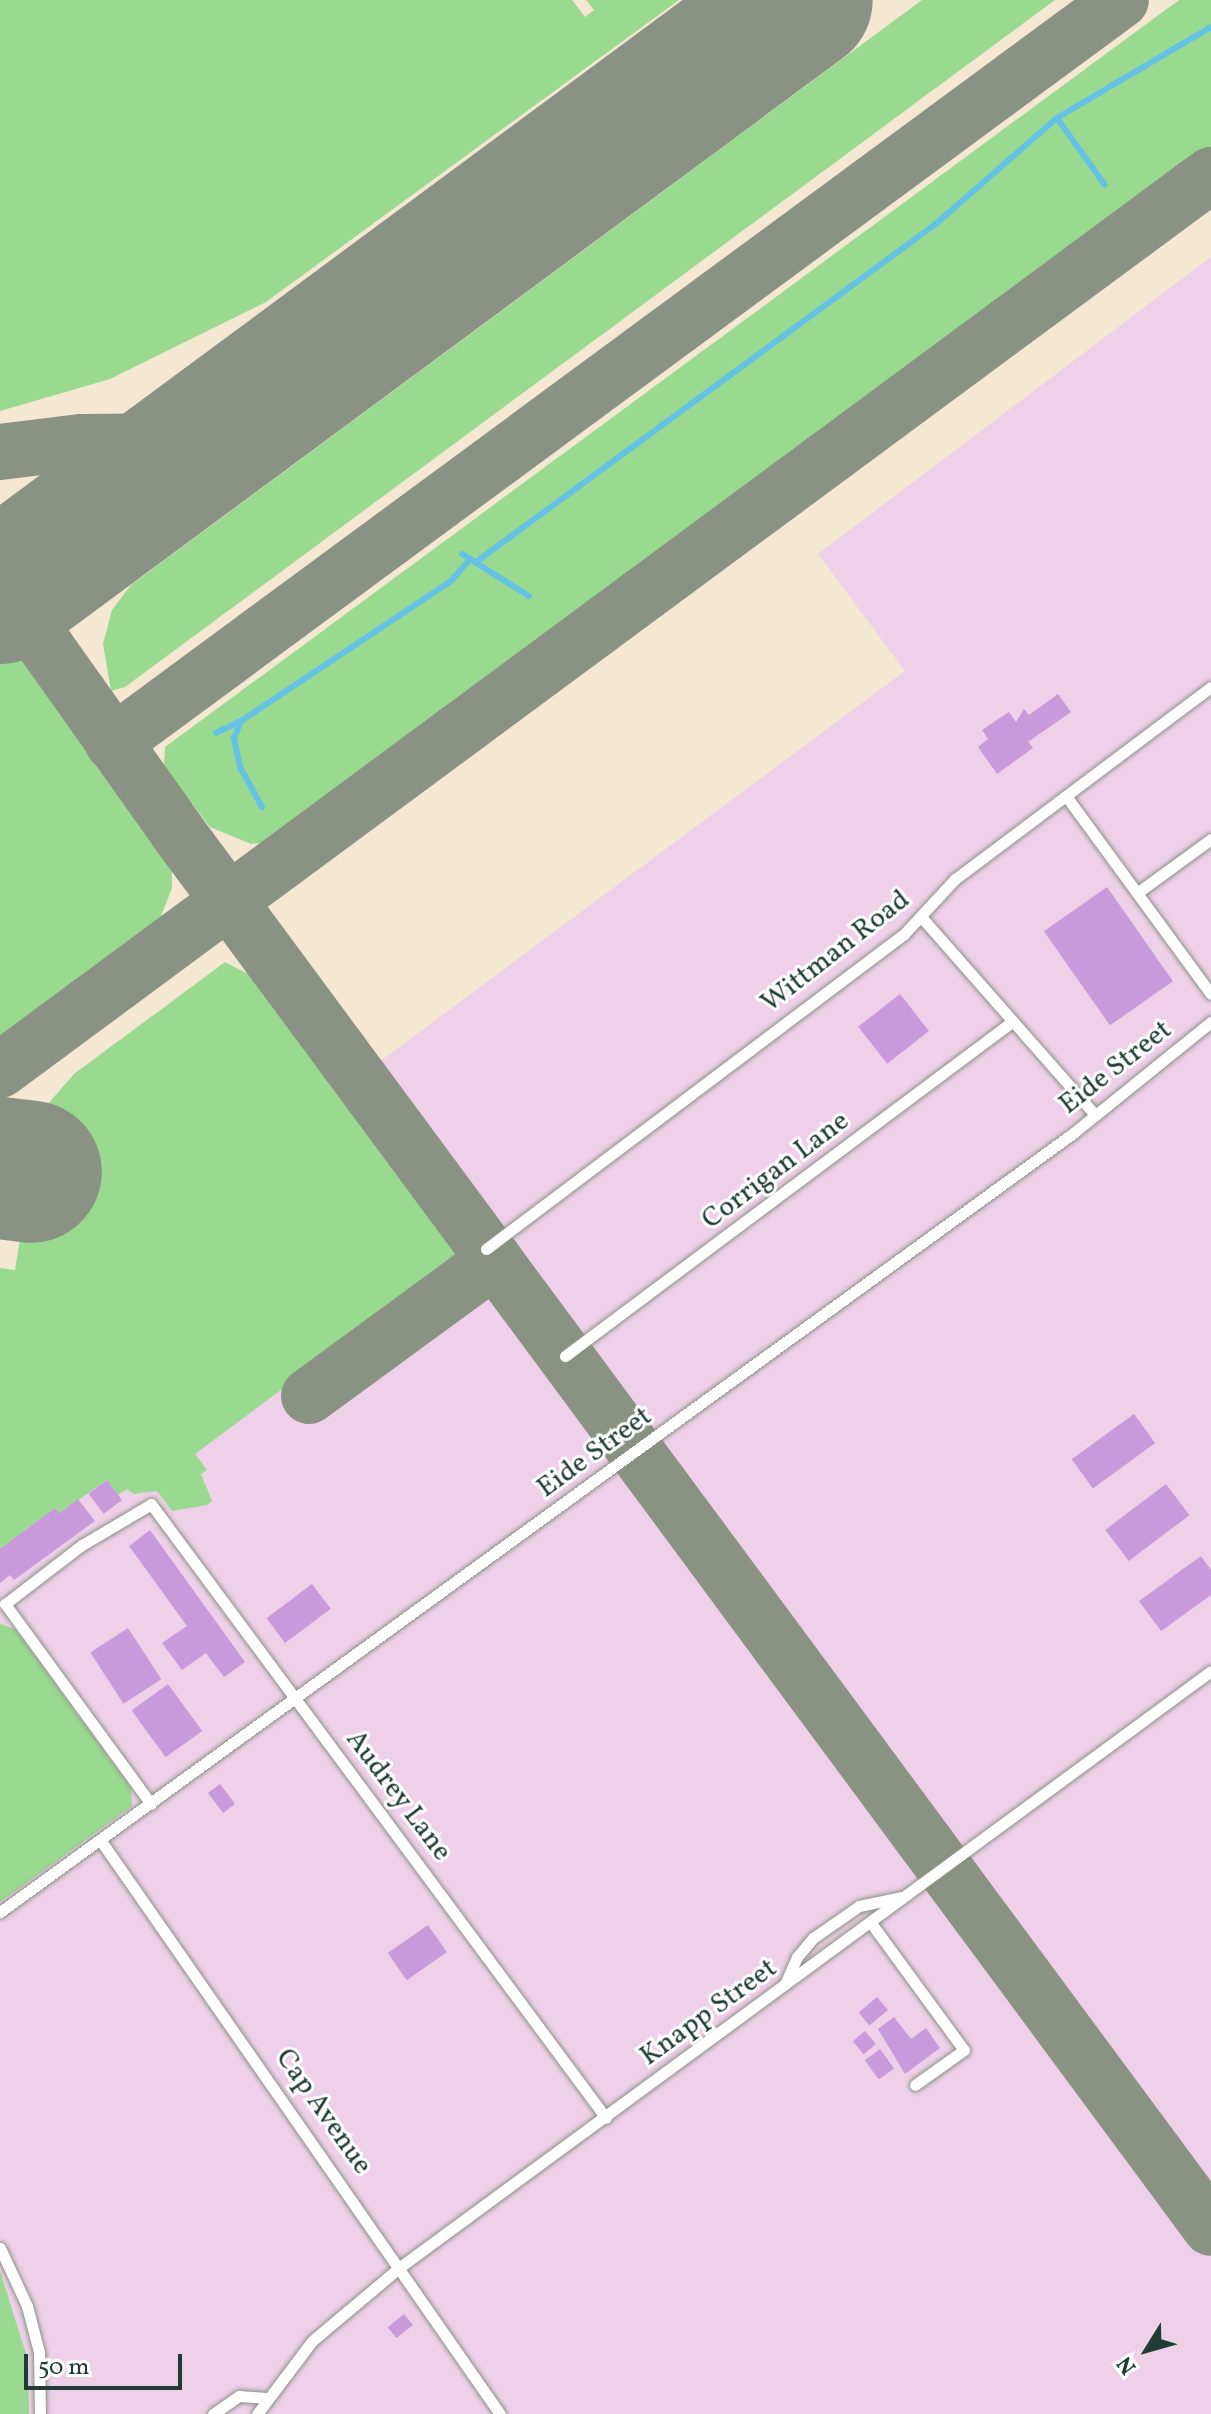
<!DOCTYPE html>
<html>
<head>
<meta charset="utf-8">
<style>
	body { margin:0 }
	#map { position:relative; width:1211px; height:2414px; overflow:hidden; background:#f4e8d2; font-family:Vollkorn,serif }
	div>[style] { position:absolute }
	.built>* { inset:0; background:#eed0e8 }
	.green>* { inset:0; background:#9ad990 }
	.stream>* { height:6px; margin:-3px; padding:0 3px; transform-origin:3px; border-radius:3px; background:#66c2e4 }
	.taxiway>* { height:56px; margin:-28px; padding:0 28px; transform-origin:28px; border-radius:28px; background:#8a9283 }
	.runway>* { height:142px; margin:-71px; padding:0 71px; transform-origin:71px; border-radius:71px; background:#8a9283 }
	.building>* { inset:0; background:#c89adb; transform-origin:0 0 }
	.roads { filter:drop-shadow(0 0 2px #8a9283) drop-shadow(0 0 2px #8a9283) }
	.lane>* { height:11px; margin:-5.5px; padding:0 5.5px; transform-origin:5.5px; border-radius:5.5px; background:#fff }
	span { translate:-50% -50%; white-space:nowrap; text-align:center; line-height:1.15; -webkit-text-stroke:6px #fff; paint-order:stroke }
	.street-label { font-size:28px; color:#1f3d34 }
	.north { position:absolute; left:1107px; top:2310px; width:80px; height:80px; -webkit-text-stroke:6px #fff; paint-order:stroke; rotate:233deg; font-size:22px; font-weight:700; line-height:32px; text-align:center; color:#1f3d34 }
	.north::after { content:''; display:block; margin:auto; width:28px; height:36px; background:#1f3d34; clip-path:polygon(50% 0,100% 100%,50% 72%,0 100%) }
	.scale { position:absolute; left:24px; top:2354px; width:158px; height:36px; box-sizing:border-box; border:4px solid #1f3d34; border-top:0; padding-left:10px; font-size:24px; line-height:28px; white-space:nowrap; color:#1f3d34; -webkit-text-stroke:6px #fff; paint-order:stroke }
</style>
</head>
<body>
<div id="map">
	<div class="built">
		<div style="clip-path:polygon(1211px 257px,1211px 2414px,0 2414px,0 1344px,905px 671px,818px 554px)"></div>
	</div>
	<div class="green">
		<div style="clip-path:polygon(0 0,572px 0,585px 17px,594px 10px,586px 0,679px 0,266px 302px,110px 379px,0 411px)"></div>
		<div style="clip-path:polygon(922px 0,1055px 0,125px 687px,111px 691px,103px 644px,112px 610px,131px 585px)"></div>
		<div style="clip-path:polygon(1179px 0,1211px 0,1211px 155px,292px 834px,281px 841px,251px 844px,210px 827px,164px 767px,165px 747px)"></div>
		<div style="clip-path:polygon(0 631px,163px 854px,172px 869px,172px 888px,154px 934px,0 1049px)"></div>
		<div style="clip-path:polygon(225px 962px,252px 976px,296px 1026px,464px 1253px,195px 1454px,207px 1470px,201px 1474px,212px 1501px,207px 1505px,172px 1511px,157px 1491px,134px 1494px,127px 1489px,118px 1495px,107px 1480px,60px 1513px,55px 1508px,0 1549px,0 1268px,15px 1270px,40px 1113px,74px 1074px)"></div>
		<div style="clip-path:polygon(0 1624px,15px 1629px,131px 1788px,132px 1806px,0 1902px)"></div>
		<div style="clip-path:polygon(0 2271px,28px 2360px,29px 2414px,0 2414px)"></div>
	</div>
	<div class="stream">
		<div style="left:1057px;top:118px;width:82px;rotate:54.4deg"></div>
		<div style="left:462px;top:554px;width:79px;rotate:32.1deg"></div>
		<div style="left:476px;top:562px;width:572px;rotate:-36.33deg"></div>
		<div style="left:937px;top:223px;width:159px;rotate:-41.2deg"></div>
		<div style="left:1057px;top:118px;width:179px;rotate:-30.6deg"></div>
		<div style="left:216px;top:733px;width:28px;rotate:-26deg"></div>
		<div style="left:262px;top:807px;width:46px;rotate:-118.8deg"></div>
		<div style="left:240px;top:767px;width:30px;rotate:-102deg"></div>
		<div style="left:234px;top:738px;width:18px;rotate:-68deg"></div>
		<div style="left:241px;top:721px;width:252px;rotate:-33.7deg"></div>
		<div style="left:451px;top:581px;width:29px;rotate:-49deg"></div>
	</div>
	<div class="taxiway">
		<div style="left:0;top:452px;width:83px;rotate:-7deg"></div>
		<div style="left:82px;top:442px;width:124px;rotate:-0.5deg"></div>
		<div style="left:5px;top:589px;width:296px;rotate:54.6deg"></div>
		<div style="left:176px;top:830px;width:1739px;rotate:53.49deg"></div>
		<div style="left:113px;top:743px;width:1252px;rotate:-36.39deg"></div>
		<div style="left:0;top:1070px;width:1506px;rotate:-36.47deg"></div>
		<div style="left:309px;top:1396px;width:230px;rotate:-36.2deg"></div>
	</div>
	<div class="runway">
		<div style="left:0;top:593px;width:997px;rotate:-36.48deg"></div>
		<div style="left:0;top:1168px;width:31px;rotate:7deg"></div>
	</div>
	<div class="building">
		<div style="clip-path:polygon(1058px 694px,1071px 712px,1028px 742px,1033px 748px,997px 774px,978px 747px,988px 739px,982px 730px,1009px 712px,1016px 722px,1024px 709px,1029px 715px)"></div>
		<div style="left:1107px;top:887px;width:115px;height:77px;rotate:55deg"></div>
		<div style="left:900px;top:994px;width:47px;height:53px;rotate:52deg"></div>
		<div style="left:1134px;top:1414px;width:36px;height:77px;rotate:54deg"></div>
		<div style="left:107px;top:1480px;width:25px;height:23px;rotate:53deg"></div>
		<div style="left:1166px;top:1484px;width:39px;height:76px;rotate:53deg"></div>
		<div style="clip-path:polygon(78px 1499px,95px 1521px,14px 1580px,10px 1575px,0 1583px,0 1549px,55px 1508px,60px 1513px)"></div>
		<div style="clip-path:polygon(150px 1530px,245px 1662px,224px 1677px,206px 1653px,182px 1670px,162px 1643px,187px 1626px,129px 1546px)"></div>
		<div style="clip-path:polygon(1201px 1556px,1211px 1570px,1211px 1595px,1161px 1631px,1139px 1601px)"></div>
		<div style="left:312px;top:1584px;width:31px;height:57px;rotate:53deg"></div>
		<div style="left:128px;top:1628px;width:61px;height:45px;rotate:57deg"></div>
		<div style="left:168px;top:1684px;width:58px;height:45px;rotate:54deg"></div>
		<div style="left:220px;top:1784px;width:25px;height:15px;rotate:53deg"></div>
		<div style="left:428px;top:1925px;width:33px;height:49px;rotate:55deg"></div>
		<div style="left:877px;top:1997px;width:17px;height:24px;rotate:50deg"></div>
		<div style="clip-path:polygon(894px 2017px,911px 2039px,926px 2028px,940px 2048px,905px 2074px,878px 2029px)"></div>
		<div style="left:865px;top:2031px;width:17px;height:16px;rotate:50deg"></div>
		<div style="left:880px;top:2049px;width:24px;height:19px;rotate:54deg"></div>
		<div style="left:404px;top:2314px;width:14px;height:21px;rotate:51deg"></div>
	</div>
	<div class="roads">
		<div class="lane">
			<div style="left:1066px;top:796px;width:245px;rotate:53.8deg"></div>
			<div style="left:1137px;top:893px;width:92px;rotate:-36.1deg"></div>
			<div style="left:923px;top:919px;width:261px;rotate:48.7deg"></div>
			<div style="left:486px;top:1249px;width:523px;rotate:-37deg"></div>
			<div style="left:904px;top:934px;width:75px;rotate:-47.2deg"></div>
			<div style="left:955px;top:879px;width:320px;rotate:-36.9deg"></div>
			<div style="left:565px;top:1356px;width:559px;rotate:-36.79deg"></div>
			<div style="left:151px;top:1804px;width:248px;rotate:-126.1deg"></div>
			<div style="left:5px;top:1604px;width:97px;rotate:-37.5deg"></div>
			<div style="left:82px;top:1545px;width:80px;rotate:-30.7deg"></div>
			<div style="left:151px;top:1504px;width:764px;rotate:53.46deg"></div>
			<div style="left:101px;top:1841px;width:698px;rotate:55.15deg"></div>
			<div style="left:0;top:1912px;width:1325px;rotate:-35.97deg"></div>
			<div style="left:1072px;top:1134px;width:179px;rotate:-38.9deg"></div>
			<div style="left:871px;top:1923px;width:157px;rotate:53.8deg"></div>
			<div style="left:964px;top:2050px;width:60px;rotate:144.5deg"></div>
			<div style="left:785px;top:1984px;width:30px;rotate:-66deg"></div>
			<div style="left:797px;top:1957px;width:25px;rotate:-50deg"></div>
			<div style="left:813px;top:1938px;width:56px;rotate:-34.8deg"></div>
			<div style="left:859px;top:1906px;width:44px;rotate:-11.8deg"></div>
			<div style="left:0;top:2248px;width:64px;rotate:65deg"></div>
			<div style="left:27px;top:2306px;width:48px;rotate:75.4deg"></div>
			<div style="left:39px;top:2352px;width:62px;rotate:89.1deg"></div>
			<div style="left:213px;top:2414px;width:32px;rotate:-35deg"></div>
			<div style="left:239px;top:2396px;width:27px;rotate:4deg"></div>
			<div style="left:257px;top:2414px;width:91px;rotate:-53deg"></div>
			<div style="left:312px;top:2341px;width:115px;rotate:-40.1deg"></div>
			<div style="left:400px;top:2267px;width:1006px;rotate:-36.31deg"></div>
		</div>
	</div>
	<div class="street-label">
		<span style="left:836px;top:952px;rotate:-38deg">Wittman Road</span>
		<span style="left:1116px;top:1068px;rotate:-38deg">Eide Street</span>
		<span style="left:776px;top:1171px;rotate:-37deg">Corrigan Lane</span>
		<span style="left:595px;top:1453px;rotate:-36deg">Eide Street</span>
		<span style="left:398px;top:1796px;rotate:53deg">Audrey Lane</span>
		<span style="left:709px;top:2013px;rotate:-36deg">Knapp Street</span>
		<span style="left:323px;top:2112px;rotate:55deg">Cap Avenue</span>
	</div>
	<div class="north">N</div>
	<div class="scale">50 m</div>
</div>
</body>
</html>
